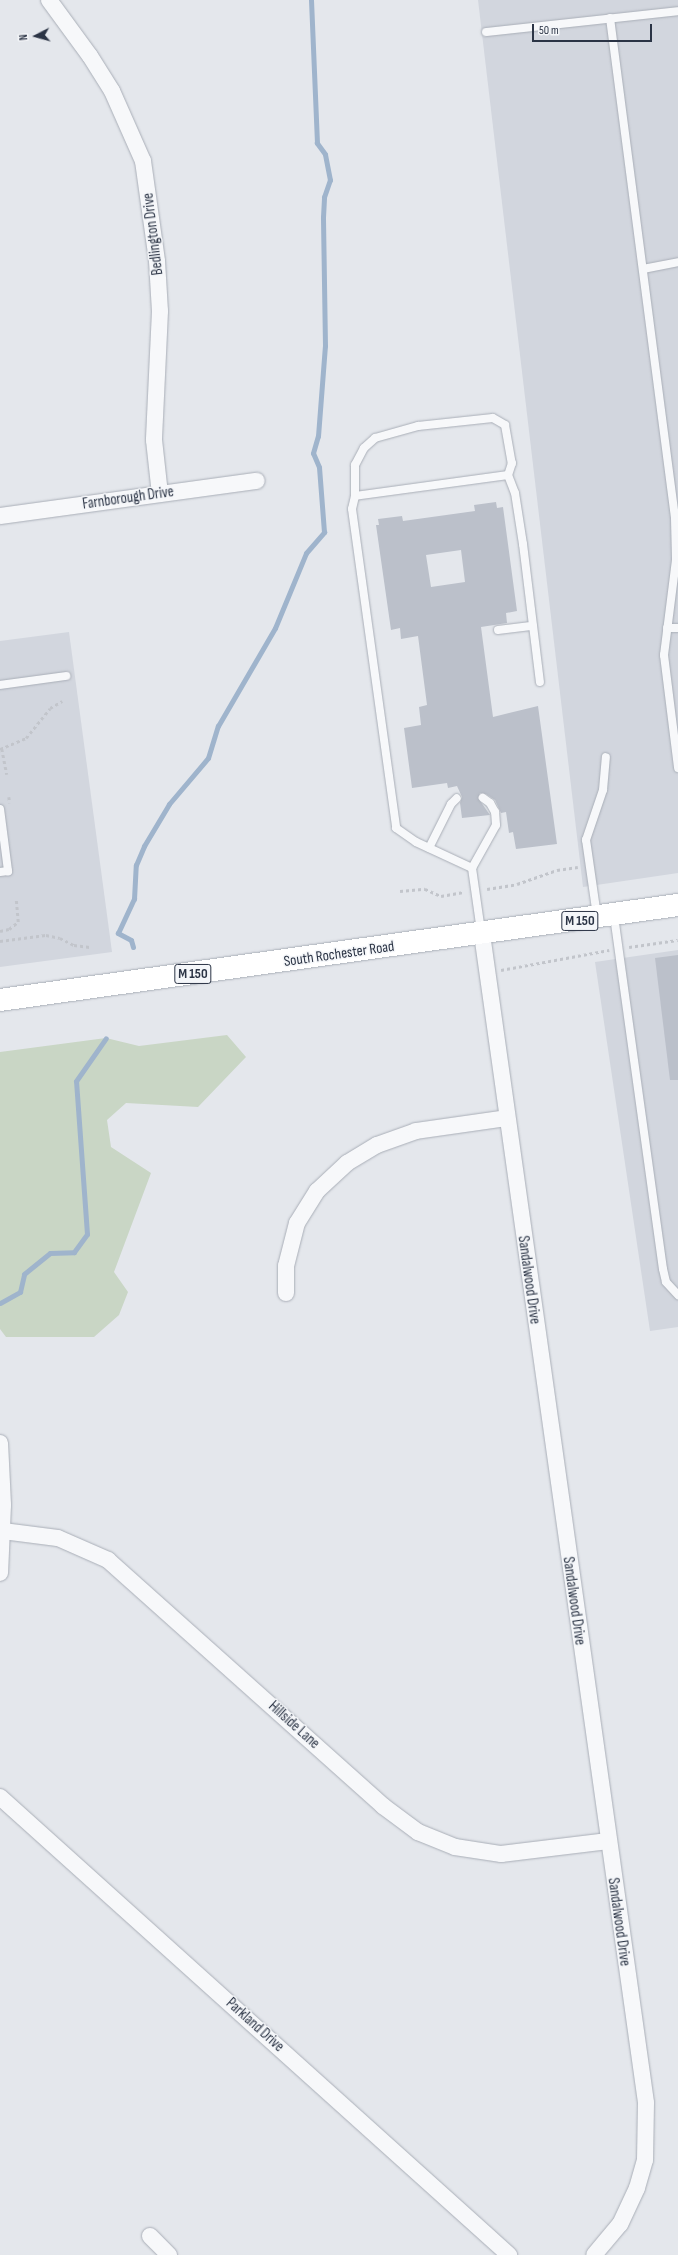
<!DOCTYPE html>
<html>
<head>
<meta charset="utf-8">
<style>
	body { margin:0 }
	#map { position:relative; width:678px; height:2255px; overflow:hidden; background:#e4e7ec; font-family:"Sofia Sans Condensed",sans-serif }
	div>[style] { position:absolute }
	.built>* { inset:0; background:#d2d6de }
	.green>* { inset:0; background:#c9d6c5 }
	.stream>* { height:5px; margin:-2.5px; padding:0 2.5px; transform-origin:2.5px; border-radius:2.5px; background:#9fb4cc }
	.building>* { inset:0; background:#bbc0ca }
	.path>* { height:2.5px; margin-top:-1.25px; transform-origin:0; background:repeating-linear-gradient(90deg,#c2c5cb 0 3px,transparent 0 6px) }
	.roads { filter:drop-shadow(0 0 1px #a9aeb7) drop-shadow(0 0 1px #a9aeb7) }
	.service>* { height:8px; margin:-4px; padding:0 4px; transform-origin:4px; border-radius:4px; background:#f7f8fa }
	.minor>* { height:16px; margin:-8px; padding:0 8px; transform-origin:8px; border-radius:8px; background:#f7f8fa }
	.primary>* { height:22px; margin:-11px; padding:0 11px; transform-origin:11px; border-radius:11px; background:#fff }
	span { translate:-50% -50%; white-space:nowrap; text-align:center; line-height:1.15; -webkit-text-stroke:3px #f4f6f9; paint-order:stroke }
	.shield-label span { padding:1px 3px; background:#f4f6f9; border:1px solid; border-radius:3px; -webkit-text-stroke-width:0 }
	.shield-label { font-size:14px; color:#2b3445; font-weight:700 }
	.street-label { font-size:15px; color:#2b3445 }
	.north { position:absolute; left:16px; top:16px; width:40px; height:40px; -webkit-text-stroke:3px #f4f6f9; paint-order:stroke; rotate:264deg; font-size:11px; font-weight:700; line-height:16px; text-align:center; color:#2b3445 }
	.north::after { content:''; display:block; margin:auto; width:14px; height:18px; background:#2b3445; clip-path:polygon(50% 0,100% 100%,50% 72%,0 100%) }
	.scale { position:absolute; left:532px; top:24px; width:120px; height:18px; box-sizing:border-box; border:2px solid #2b3445; border-top:0; padding-left:5px; font-size:12px; line-height:14px; white-space:nowrap; color:#2b3445; -webkit-text-stroke:3px #f4f6f9; paint-order:stroke }
</style>
</head>
<body>
<div id="map">
	<div class="built">
		<div style="clip-path:polygon(478px 0,678px 0,678px 873px,583px 887px)"></div>
		<div style="clip-path:polygon(69px 632px,112px 952px,0 967px,0 641px)"></div>
		<div style="clip-path:polygon(678px 950px,678px 1327px,650px 1331px,595px 962px)"></div>
	</div>
	<div class="green">
		<div style="clip-path:polygon(227px 1035px,246px 1057px,198px 1107px,126px 1103px,107px 1120px,111px 1147px,151px 1173px,114px 1272px,128px 1292px,119px 1315px,94px 1337px,6px 1337px,0 1329px,0 1052px,106px 1038px,139px 1046px)"></div>
	</div>
	<div class="stream">
		<div style="left:133px;top:947px;width:7px;rotate:-106deg"></div>
		<div style="left:131px;top:940px;width:15px;rotate:-152deg"></div>
		<div style="left:118px;top:933px;width:38px;rotate:-65deg"></div>
		<div style="left:134px;top:899px;width:34px;rotate:-87deg"></div>
		<div style="left:136px;top:865px;width:21px;rotate:-67deg"></div>
		<div style="left:144px;top:846px;width:49px;rotate:-59.2deg"></div>
		<div style="left:169px;top:804px;width:60px;rotate:-49.7deg"></div>
		<div style="left:208px;top:758px;width:34px;rotate:-73deg"></div>
		<div style="left:218px;top:726px;width:113px;rotate:-59.8deg"></div>
		<div style="left:275px;top:628px;width:81px;rotate:-67.5deg"></div>
		<div style="left:306px;top:553px;width:28px;rotate:-49deg"></div>
		<div style="left:324px;top:532px;width:65px;rotate:-94.4deg"></div>
		<div style="left:319px;top:467px;width:15px;rotate:-113deg"></div>
		<div style="left:313px;top:453px;width:18px;rotate:-74deg"></div>
		<div style="left:318px;top:436px;width:90px;rotate:-85.6deg"></div>
		<div style="left:325px;top:346px;width:129px;rotate:-90.9deg"></div>
		<div style="left:323px;top:217px;width:20px;rotate:-87deg"></div>
		<div style="left:324px;top:197px;width:18px;rotate:-71deg"></div>
		<div style="left:330px;top:180px;width:26px;rotate:-101deg"></div>
		<div style="left:325px;top:154px;width:14px;rotate:-126deg"></div>
		<div style="left:317px;top:143px;width:143px;rotate:-92.4deg"></div>
		<div style="left:0;top:1303px;width:23px;rotate:-29deg"></div>
		<div style="left:20px;top:1292px;width:18px;rotate:-77deg"></div>
		<div style="left:24px;top:1274px;width:33px;rotate:-39deg"></div>
		<div style="left:50px;top:1253px;width:24px;rotate:-2deg"></div>
		<div style="left:74px;top:1252px;width:22px;rotate:-54deg"></div>
		<div style="left:87px;top:1234px;width:153px;rotate:-94.1deg"></div>
		<div style="left:76px;top:1081px;width:52px;rotate:-55.1deg"></div>
	</div>
	<div class="building">
		<div style="clip-path:polygon(evenodd,496px 502px,497px 508px,503px 507px,517px 611px,506px 613px,507px 623px,481px 627px,493px 717px,538px 706px,557px 844px,516px 849px,513px 832px,509px 833px,506px 812px,501px 813px,495px 800px,486px 794px,480px 793px,478px 798px,490px 815px,462px 818px,460px 803px,462px 797px,457px 786px,448px 788px,447px 783px,412px 788px,404px 728px,421px 725px,419px 707px,427px 705px,418px 636px,401px 639px,400px 628px,391px 630px,376px 525px,379px 525px,378px 519px,402px 516px,403px 521px,475px 511px,474px 505px,496px 502px,461px 550px,465px 582px,431px 587px,426px 555px,461px 550px)"></div>
		<div style="clip-path:polygon(678px 955px,678px 1080px,670px 1080px,655px 958px)"></div>
	</div>
	<div class="path">
		<div style="left:0;top:749px;width:28px;rotate:-23deg"></div>
		<div style="left:26px;top:738px;width:38px;rotate:-51deg"></div>
		<div style="left:50px;top:708px;width:14px;rotate:-30deg"></div>
		<div style="left:2px;top:749px;width:26px;rotate:79deg"></div>
		<div style="left:9px;top:797px;width:6px;rotate:81deg"></div>
		<div style="left:487px;top:889px;width:30px;rotate:-9deg"></div>
		<div style="left:517px;top:884px;width:42px;rotate:-19.3deg"></div>
		<div style="left:557px;top:870px;width:21px;rotate:-8deg"></div>
		<div style="left:400px;top:891px;width:25px;rotate:-5deg"></div>
		<div style="left:425px;top:889px;width:17px;rotate:24deg"></div>
		<div style="left:441px;top:896px;width:23px;rotate:-10deg"></div>
		<div style="left:0;top:931px;width:9px;rotate:-13deg"></div>
		<div style="left:9px;top:929px;width:11px;rotate:-38deg"></div>
		<div style="left:18px;top:922px;width:24px;rotate:-95deg"></div>
		<div style="left:0;top:941px;width:46px;rotate:-7.4deg"></div>
		<div style="left:46px;top:935px;width:14px;rotate:12deg"></div>
		<div style="left:60px;top:938px;width:16px;rotate:27deg"></div>
		<div style="left:74px;top:945px;width:16px;rotate:7deg"></div>
		<div style="left:629px;top:947px;width:49px;rotate:-8.1deg"></div>
		<div style="left:501px;top:970px;width:110px;rotate:-10.5deg"></div>
	</div>
	<div class="roads">
		<div class="service">
			<div style="left:610px;top:18px;width:504px;rotate:82.59deg"></div>
			<div style="left:675px;top:518px;width:42px;rotate:88.6deg"></div>
			<div style="left:676px;top:560px;width:96px;rotate:97.2deg"></div>
			<div style="left:664px;top:655px;width:114px;rotate:82.9deg"></div>
			<div style="left:486px;top:32px;width:193px;rotate:-6.2deg"></div>
			<div style="left:643px;top:269px;width:36px;rotate:-11deg"></div>
			<div style="left:508px;top:475px;width:19px;rotate:69deg"></div>
			<div style="left:515px;top:493px;width:52px;rotate:81.1deg"></div>
			<div style="left:523px;top:544px;width:139px;rotate:83deg"></div>
			<div style="left:355px;top:496px;width:31px;rotate:-90deg"></div>
			<div style="left:355px;top:465px;width:19px;rotate:-62deg"></div>
			<div style="left:364px;top:448px;width:15px;rotate:-42deg"></div>
			<div style="left:375px;top:438px;width:45px;rotate:-15.6deg"></div>
			<div style="left:418px;top:426px;width:75px;rotate:-6.1deg"></div>
			<div style="left:493px;top:418px;width:14px;rotate:30deg"></div>
			<div style="left:505px;top:425px;width:39px;rotate:80deg"></div>
			<div style="left:512px;top:463px;width:13px;rotate:108deg"></div>
			<div style="left:508px;top:475px;width:154px;rotate:172.2deg"></div>
			<div style="left:355px;top:496px;width:13px;rotate:103deg"></div>
			<div style="left:352px;top:509px;width:322px;rotate:82.1deg"></div>
			<div style="left:396px;top:828px;width:24px;rotate:35deg"></div>
			<div style="left:416px;top:842px;width:62px;rotate:24.9deg"></div>
			<div style="left:472px;top:868px;width:64px;rotate:81.9deg"></div>
			<div style="left:667px;top:628px;width:11px"></div>
			<div style="left:498px;top:630px;width:35px;rotate:-7deg"></div>
			<div style="left:0;top:685px;width:67px;rotate:-7.8deg"></div>
			<div style="left:0;top:809px;width:63px;rotate:82.6deg"></div>
			<div style="left:8px;top:871px;width:8px;rotate:173deg"></div>
			<div style="left:429px;top:848px;width:49px;rotate:-63.4deg"></div>
			<div style="left:451px;top:804px;width:8px;rotate:-45deg"></div>
			<div style="left:472px;top:868px;width:49px;rotate:-60.8deg"></div>
			<div style="left:496px;top:825px;width:13px;rotate:-94deg"></div>
			<div style="left:495px;top:812px;width:10px;rotate:-119deg"></div>
			<div style="left:490px;top:803px;width:9px;rotate:-144deg"></div>
			<div style="left:597px;top:916px;width:77px;rotate:-98.2deg"></div>
			<div style="left:586px;top:840px;width:53px;rotate:-71.2deg"></div>
			<div style="left:603px;top:790px;width:33px;rotate:-85deg"></div>
			<div style="left:614px;top:916px;width:356px;rotate:82.1deg"></div>
			<div style="left:663px;top:1269px;width:13px;rotate:77deg"></div>
			<div style="left:666px;top:1282px;width:18px;rotate:47deg"></div>
		</div>
		<div class="minor">
			<div style="left:49px;top:0;width:69px;rotate:53.8deg"></div>
			<div style="left:90px;top:56px;width:41px;rotate:57.8deg"></div>
			<div style="left:112px;top:91px;width:77px;rotate:66.1deg"></div>
			<div style="left:143px;top:161px;width:101px;rotate:82deg"></div>
			<div style="left:157px;top:261px;width:50px;rotate:86.6deg"></div>
			<div style="left:160px;top:311px;width:129px;rotate:92.7deg"></div>
			<div style="left:154px;top:440px;width:54px;rotate:83.7deg"></div>
			<div style="left:0;top:516px;width:259px;rotate:-7.8deg"></div>
			<div style="left:482px;top:934px;width:1180px;rotate:82.01deg"></div>
			<div style="left:646px;top:2103px;width:57px;rotate:91deg"></div>
			<div style="left:645px;top:2160px;width:29px;rotate:106deg"></div>
			<div style="left:637px;top:2188px;width:40px;rotate:115deg"></div>
			<div style="left:620px;top:2224px;width:40px;rotate:130deg"></div>
			<div style="left:286px;top:1293px;width:27px;rotate:-90deg"></div>
			<div style="left:286px;top:1266px;width:44px;rotate:-75.7deg"></div>
			<div style="left:297px;top:1223px;width:38px;rotate:-58deg"></div>
			<div style="left:317px;top:1191px;width:41px;rotate:-43deg"></div>
			<div style="left:347px;top:1163px;width:35px;rotate:-31deg"></div>
			<div style="left:377px;top:1145px;width:41px;rotate:-19.7deg"></div>
			<div style="left:416px;top:1131px;width:92px;rotate:-8.1deg"></div>
			<div style="left:0;top:1443px;width:62px;rotate:87.2deg"></div>
			<div style="left:3px;top:1505px;width:68px;rotate:92.5deg"></div>
			<div style="left:3px;top:1531px;width:55px;rotate:7.3deg"></div>
			<div style="left:58px;top:1538px;width:55px;rotate:23.7deg"></div>
			<div style="left:108px;top:1560px;width:369px;rotate:41.8deg"></div>
			<div style="left:383px;top:1806px;width:44px;rotate:36.6deg"></div>
			<div style="left:418px;top:1832px;width:40px;rotate:22deg"></div>
			<div style="left:455px;top:1847px;width:47px;rotate:8.7deg"></div>
			<div style="left:501px;top:1854px;width:108px;rotate:-6.9deg"></div>
			<div style="left:0;top:1797px;width:685px;rotate:41.98deg"></div>
			<div style="left:150px;top:2236px;width:27px;rotate:45deg"></div>
		</div>
		<div class="primary">
			<div style="left:0;top:1000px;width:685px;rotate:-7.98deg"></div>
		</div>
	</div>
	<div class="shield-label">
		<span style="left:580px;top:921px">M 150</span>
		<span style="left:193px;top:974px">M 150</span>
	</div>
	<div class="street-label">
		<span style="left:153px;top:234px;rotate:-97deg">Bedlington Drive</span>
		<span style="left:128px;top:498px;rotate:-8deg">Farnborough Drive</span>
		<span style="left:339px;top:954px;rotate:-8deg">South Rochester Road</span>
		<span style="left:529px;top:1280px;rotate:82deg">Sandalwood Drive</span>
		<span style="left:574px;top:1601px;rotate:82deg">Sandalwood Drive</span>
		<span style="left:294px;top:1725px;rotate:42deg">Hillside Lane</span>
		<span style="left:619px;top:1922px;rotate:82deg">Sandalwood Drive</span>
		<span style="left:255px;top:2025px;rotate:42deg">Parkland Drive</span>
	</div>
	<div class="north">N</div>
	<div class="scale">50 m</div>
</div>
</body>
</html>
